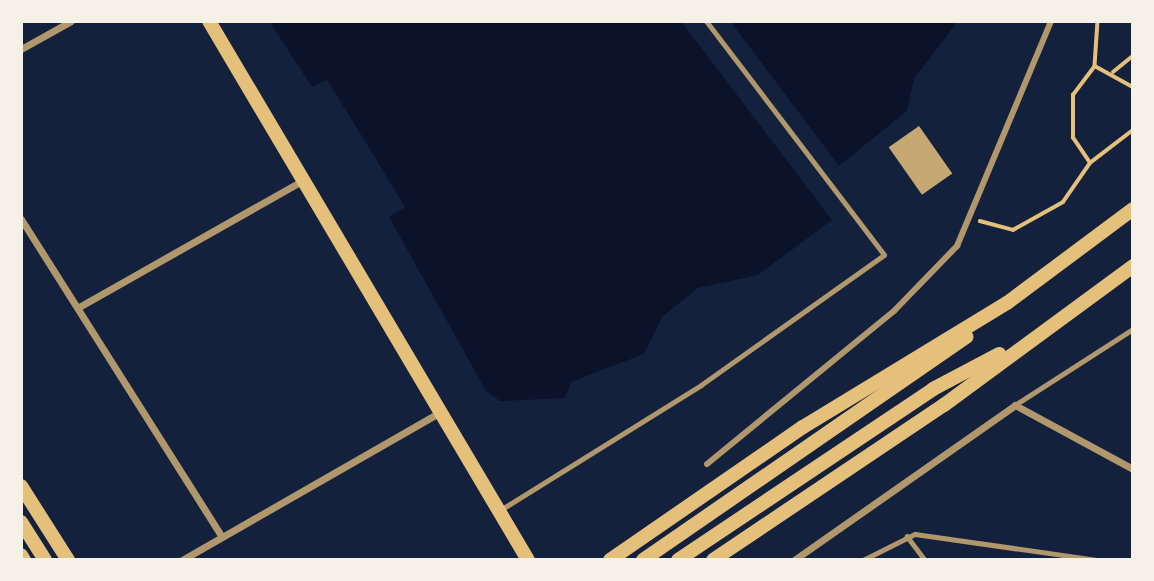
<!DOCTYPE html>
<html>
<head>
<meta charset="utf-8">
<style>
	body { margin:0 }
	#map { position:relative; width:1154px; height:581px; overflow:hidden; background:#14213d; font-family:"DM Sans",sans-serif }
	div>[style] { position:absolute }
	.water>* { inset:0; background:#0b132b }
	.building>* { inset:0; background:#c6a872; transform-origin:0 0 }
	.path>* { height:3.5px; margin:-1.75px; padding:0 1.75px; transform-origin:1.75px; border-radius:1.75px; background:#e5c07b }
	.service>* { height:4.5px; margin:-2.25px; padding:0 2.25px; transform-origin:2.25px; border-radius:2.25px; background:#b1986c }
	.pedestrian>* { height:6px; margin:-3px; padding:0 3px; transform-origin:3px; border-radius:3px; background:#b1986c }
	.minor>* { height:7px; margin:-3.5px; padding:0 3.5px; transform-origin:3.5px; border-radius:3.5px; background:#b1986c }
	.primary>* { height:14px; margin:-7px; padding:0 7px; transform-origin:7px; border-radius:7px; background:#e5c07b }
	span { translate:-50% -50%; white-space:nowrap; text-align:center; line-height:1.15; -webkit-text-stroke:5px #f6f1e7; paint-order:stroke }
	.frame { position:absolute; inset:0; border:23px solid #f6f1e7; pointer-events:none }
</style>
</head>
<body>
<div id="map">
	<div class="water">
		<div style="clip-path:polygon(269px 21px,681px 21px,832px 220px,758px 275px,698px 288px,662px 317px,644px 354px,571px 382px,565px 398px,500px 401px,486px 391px,389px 217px,405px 207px,352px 120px,327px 80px,312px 87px)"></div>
		<div style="clip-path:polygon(730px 21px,958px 21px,914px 79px,907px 111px,839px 166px)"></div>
	</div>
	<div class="building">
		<div style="left:919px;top:126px;width:58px;height:37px;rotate:55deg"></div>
	</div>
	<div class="path">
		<div style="left:1098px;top:21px;width:45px;rotate:93.8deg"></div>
		<div style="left:1095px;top:66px;width:43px;rotate:28.9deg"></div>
		<div style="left:1113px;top:72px;width:26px;rotate:-39deg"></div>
		<div style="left:1090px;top:163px;width:30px;rotate:-124deg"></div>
		<div style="left:1073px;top:138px;width:43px;rotate:-90deg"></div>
		<div style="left:1073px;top:95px;width:36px;rotate:-53deg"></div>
		<div style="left:980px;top:221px;width:34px;rotate:15deg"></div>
		<div style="left:1013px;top:230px;width:57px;rotate:-29.2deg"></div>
		<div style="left:1063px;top:202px;width:47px;rotate:-55.3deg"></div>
		<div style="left:1090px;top:163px;width:54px;rotate:-37.5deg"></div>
	</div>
	<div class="service">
		<div style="left:1015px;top:405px;width:140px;rotate:-32.8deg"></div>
		<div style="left:502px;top:509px;width:234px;rotate:-31.9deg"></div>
		<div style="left:701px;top:385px;width:224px;rotate:-35.4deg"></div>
		<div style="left:884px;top:255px;width:294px;rotate:-127.3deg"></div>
		<div style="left:907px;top:536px;width:30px;rotate:53deg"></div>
		<div style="left:863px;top:560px;width:58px;rotate:-26.6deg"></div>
		<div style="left:915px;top:534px;width:185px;rotate:8.1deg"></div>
	</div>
	<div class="pedestrian">
		<div style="left:707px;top:464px;width:242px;rotate:-39.3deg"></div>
		<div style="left:894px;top:311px;width:91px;rotate:-45.9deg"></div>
		<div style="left:957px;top:246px;width:244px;rotate:-67.3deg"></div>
	</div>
	<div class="minor">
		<div style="left:21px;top:49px;width:57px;rotate:-29.2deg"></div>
		<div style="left:21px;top:219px;width:376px;rotate:57.7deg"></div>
		<div style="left:79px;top:307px;width:256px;rotate:-29.5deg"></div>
		<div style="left:182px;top:560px;width:296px;rotate:-29.8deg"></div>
		<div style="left:794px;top:560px;width:270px;rotate:-35deg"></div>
		<div style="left:1015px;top:405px;width:134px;rotate:28.5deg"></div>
	</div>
	<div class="primary">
		<div style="left:209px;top:21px;width:626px;rotate:59.38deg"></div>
		<div style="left:21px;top:486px;width:88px;rotate:57.6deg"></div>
		<div style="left:21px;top:522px;width:45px;rotate:57.7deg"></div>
		<div style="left:21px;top:555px;width:6px;rotate:59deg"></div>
		<div style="left:610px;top:560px;width:234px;rotate:-34.6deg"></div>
		<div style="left:803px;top:427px;width:239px;rotate:-31.3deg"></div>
		<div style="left:1007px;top:303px;width:157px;rotate:-36.7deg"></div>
		<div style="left:643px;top:560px;width:393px;rotate:-34.6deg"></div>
		<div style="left:678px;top:560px;width:307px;rotate:-33.8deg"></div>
		<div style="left:933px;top:389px;width:75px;rotate:-27.9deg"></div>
		<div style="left:713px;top:560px;width:278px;rotate:-33.9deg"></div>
		<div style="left:944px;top:405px;width:235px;rotate:-36.3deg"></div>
	</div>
	<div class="frame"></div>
</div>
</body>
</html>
